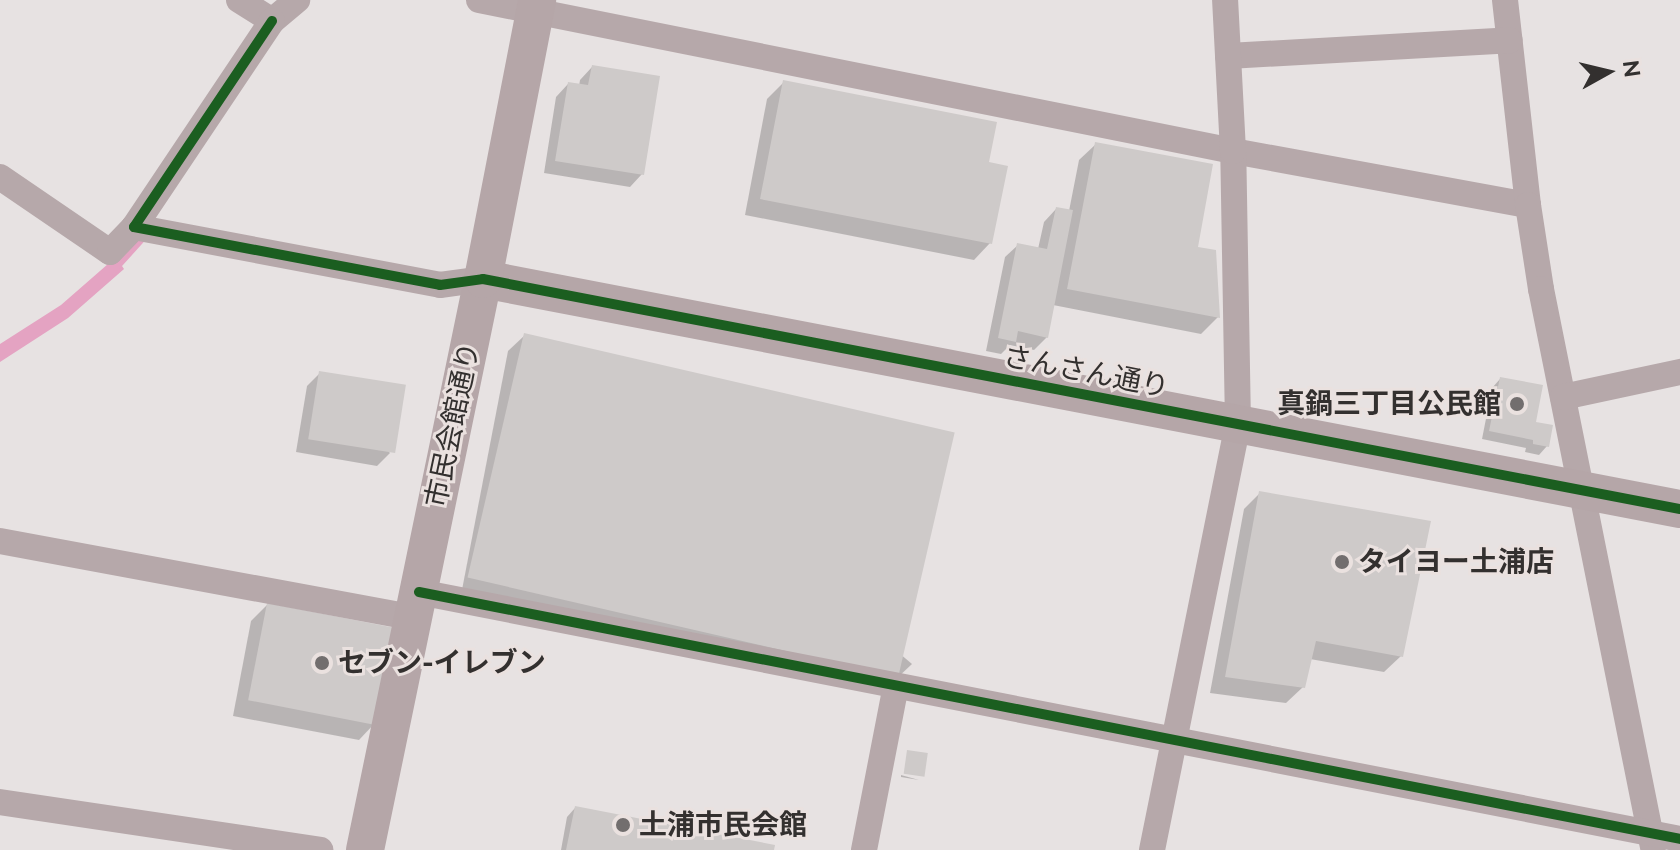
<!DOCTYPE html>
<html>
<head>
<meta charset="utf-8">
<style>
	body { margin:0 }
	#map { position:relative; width:1680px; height:850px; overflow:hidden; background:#e7e2e2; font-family:Raleway,"Noto Sans JP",sans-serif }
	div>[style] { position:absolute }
	.water>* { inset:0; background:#e4a3c2 }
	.shadow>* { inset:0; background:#0003 }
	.stream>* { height:8px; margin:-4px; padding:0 4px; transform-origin:4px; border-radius:4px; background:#e4a3c2 }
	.building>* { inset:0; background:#cecac9; transform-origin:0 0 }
	.street>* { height:26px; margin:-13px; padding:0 13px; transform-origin:13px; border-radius:13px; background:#b6a8aa }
	.secondary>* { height:38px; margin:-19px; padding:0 19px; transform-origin:19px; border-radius:19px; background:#b5a6a8 }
	.cycleway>* { height:10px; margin:-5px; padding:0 5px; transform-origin:5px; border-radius:5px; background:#1b5e20 }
	.dots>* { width:22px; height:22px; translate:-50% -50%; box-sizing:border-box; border:4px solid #eae1df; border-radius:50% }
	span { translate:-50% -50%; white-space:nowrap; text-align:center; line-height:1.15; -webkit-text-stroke:6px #eae1df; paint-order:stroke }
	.street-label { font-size:28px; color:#33302f }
	.poi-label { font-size:28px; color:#33302f; font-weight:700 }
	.right { translate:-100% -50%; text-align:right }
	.left { translate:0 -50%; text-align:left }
	.north { position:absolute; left:1568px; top:32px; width:80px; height:80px; -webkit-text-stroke:6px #eae1df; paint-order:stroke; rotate:82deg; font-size:22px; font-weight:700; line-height:32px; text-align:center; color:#33302f }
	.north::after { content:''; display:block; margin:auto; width:28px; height:36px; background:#33302f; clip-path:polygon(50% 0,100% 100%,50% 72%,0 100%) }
</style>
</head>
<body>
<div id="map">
	<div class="water">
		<div style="clip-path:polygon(116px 257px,124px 269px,68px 318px,0 362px,0 344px,61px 305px)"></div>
	</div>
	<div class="shadow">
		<div style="clip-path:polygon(592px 67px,642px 174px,630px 187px,544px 173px,556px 97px,568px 84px,579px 86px,580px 80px)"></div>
		<div style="clip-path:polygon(784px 82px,987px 164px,990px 243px,974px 260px,745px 215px,767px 99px)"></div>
		<div style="clip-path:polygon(1096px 144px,1196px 248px,1218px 317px,1201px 334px,1053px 305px,1047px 337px,1034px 350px,1010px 345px,1001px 354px,986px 351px,1005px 257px,1018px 245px,1038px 249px,1044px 222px,1056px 209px,1069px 211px,1079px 160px)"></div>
		<div style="clip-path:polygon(525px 335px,912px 664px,895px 680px,461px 595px,508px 351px)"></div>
		<div style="clip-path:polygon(320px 373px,390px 453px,377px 466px,296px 452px,307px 386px)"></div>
		<div style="clip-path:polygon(1500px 379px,1547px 446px,1539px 455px,1525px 452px,1526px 448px,1482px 439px,1492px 388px)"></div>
		<div style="clip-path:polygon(1260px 493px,1401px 656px,1384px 672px,1310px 659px,1303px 687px,1286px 703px,1210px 693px,1244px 509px)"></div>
		<div style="clip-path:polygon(267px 605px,375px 723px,359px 740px,233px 716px,251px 621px)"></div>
		<div style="clip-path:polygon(901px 775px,919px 780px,901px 777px)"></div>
		<div style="clip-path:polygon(575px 808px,772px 850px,561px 850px,567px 817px)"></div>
	</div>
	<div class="stream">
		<div style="left:113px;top:270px;width:43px;rotate:-47.8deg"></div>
	</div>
	<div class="building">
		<div style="clip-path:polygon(592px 65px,660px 76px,644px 175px,555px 161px,568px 82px,588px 85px)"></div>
		<div style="clip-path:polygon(783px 80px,997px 122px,989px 162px,1008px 166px,992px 244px,760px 199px)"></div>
		<div style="clip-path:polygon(1095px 142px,1213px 164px,1198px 247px,1216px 250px,1220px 318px,1067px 289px)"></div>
		<div style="clip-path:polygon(1056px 207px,1073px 210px,1048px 338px,1018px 331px,1016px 342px,998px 338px,1017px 243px,1047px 249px)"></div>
		<div style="left:524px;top:333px;width:442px;height:251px;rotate:13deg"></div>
		<div style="left:319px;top:371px;width:88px;height:69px;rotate:9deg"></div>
		<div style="clip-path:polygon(1500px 377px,1543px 385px,1536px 422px,1553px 425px,1549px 447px,1533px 444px,1533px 440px,1489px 431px)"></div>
		<div style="clip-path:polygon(1259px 491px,1431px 521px,1403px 657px,1316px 641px,1305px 688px,1225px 677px)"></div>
		<div style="left:267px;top:603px;width:131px;height:99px;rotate:11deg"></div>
		<div style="left:907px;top:750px;width:21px;height:24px;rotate:8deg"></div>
		<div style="clip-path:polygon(575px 806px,775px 845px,774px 850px,566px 850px)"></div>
	</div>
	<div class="street">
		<div style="left:239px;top:0;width:39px;rotate:32deg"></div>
		<div style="left:272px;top:21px;width:33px;rotate:-40deg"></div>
		<div style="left:479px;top:0;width:769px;rotate:11.32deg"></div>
		<div style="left:1233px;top:151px;width:300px;rotate:10.4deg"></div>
		<div style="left:1505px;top:0;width:206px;rotate:83.6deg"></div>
		<div style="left:1528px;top:205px;width:85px;rotate:81.2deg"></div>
		<div style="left:1541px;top:289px;width:569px;rotate:78.65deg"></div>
		<div style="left:272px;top:21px;width:248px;rotate:123.8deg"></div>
		<div style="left:134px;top:227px;width:311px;rotate:10.7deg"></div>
		<div style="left:440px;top:285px;width:43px;rotate:-7.9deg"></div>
		<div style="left:1228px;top:56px;width:282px;rotate:-3.2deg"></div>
		<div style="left:0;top:177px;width:133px;rotate:34.3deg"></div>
		<div style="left:110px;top:252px;width:35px;rotate:-46deg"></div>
		<div style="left:1563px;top:397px;width:120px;rotate:-12.1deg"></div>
		<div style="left:0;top:541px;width:422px;rotate:10.5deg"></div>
		<div style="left:419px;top:592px;width:1285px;rotate:11.08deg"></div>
		<div style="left:0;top:802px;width:324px;rotate:8.5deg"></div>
		<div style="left:864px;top:850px;width:167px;rotate:-79deg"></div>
		<div style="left:1152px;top:850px;width:434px;rotate:-78.6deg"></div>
		<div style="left:1238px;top:425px;width:274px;rotate:-91deg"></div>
		<div style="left:1233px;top:151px;width:151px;rotate:-93deg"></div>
	</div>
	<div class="secondary">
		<div style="left:483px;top:279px;width:1219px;rotate:10.88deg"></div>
		<div style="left:365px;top:850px;width:583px;rotate:-78.32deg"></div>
		<div style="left:483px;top:279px;width:284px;rotate:-79deg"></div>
	</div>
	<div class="cycleway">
		<div style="left:272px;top:21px;width:248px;rotate:123.8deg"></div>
		<div style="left:134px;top:227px;width:311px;rotate:10.7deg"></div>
		<div style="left:440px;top:285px;width:43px;rotate:-7.9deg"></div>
		<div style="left:483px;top:279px;width:1219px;rotate:10.88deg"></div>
		<div style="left:419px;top:592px;width:1285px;rotate:11.08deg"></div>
	</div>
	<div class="dots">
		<div style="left:1517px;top:404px;background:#726e6e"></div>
		<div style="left:1342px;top:562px;background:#726e6e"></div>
		<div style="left:322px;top:663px;background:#726e6e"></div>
		<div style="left:623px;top:825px;background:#726e6e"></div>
	</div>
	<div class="street-label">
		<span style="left:1086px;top:372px;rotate:11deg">さんさん通り</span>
		<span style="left:453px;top:425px;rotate:-78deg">市民会館通り</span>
	</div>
	<div class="poi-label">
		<span class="right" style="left:1501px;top:404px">真鍋三丁目公民館</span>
		<span class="left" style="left:1358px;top:562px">タイヨー土浦店</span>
		<span class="left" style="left:338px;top:663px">セブン-イレブン</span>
		<span class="left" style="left:639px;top:825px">土浦市民会館</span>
	</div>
	<div class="north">N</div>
</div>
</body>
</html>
